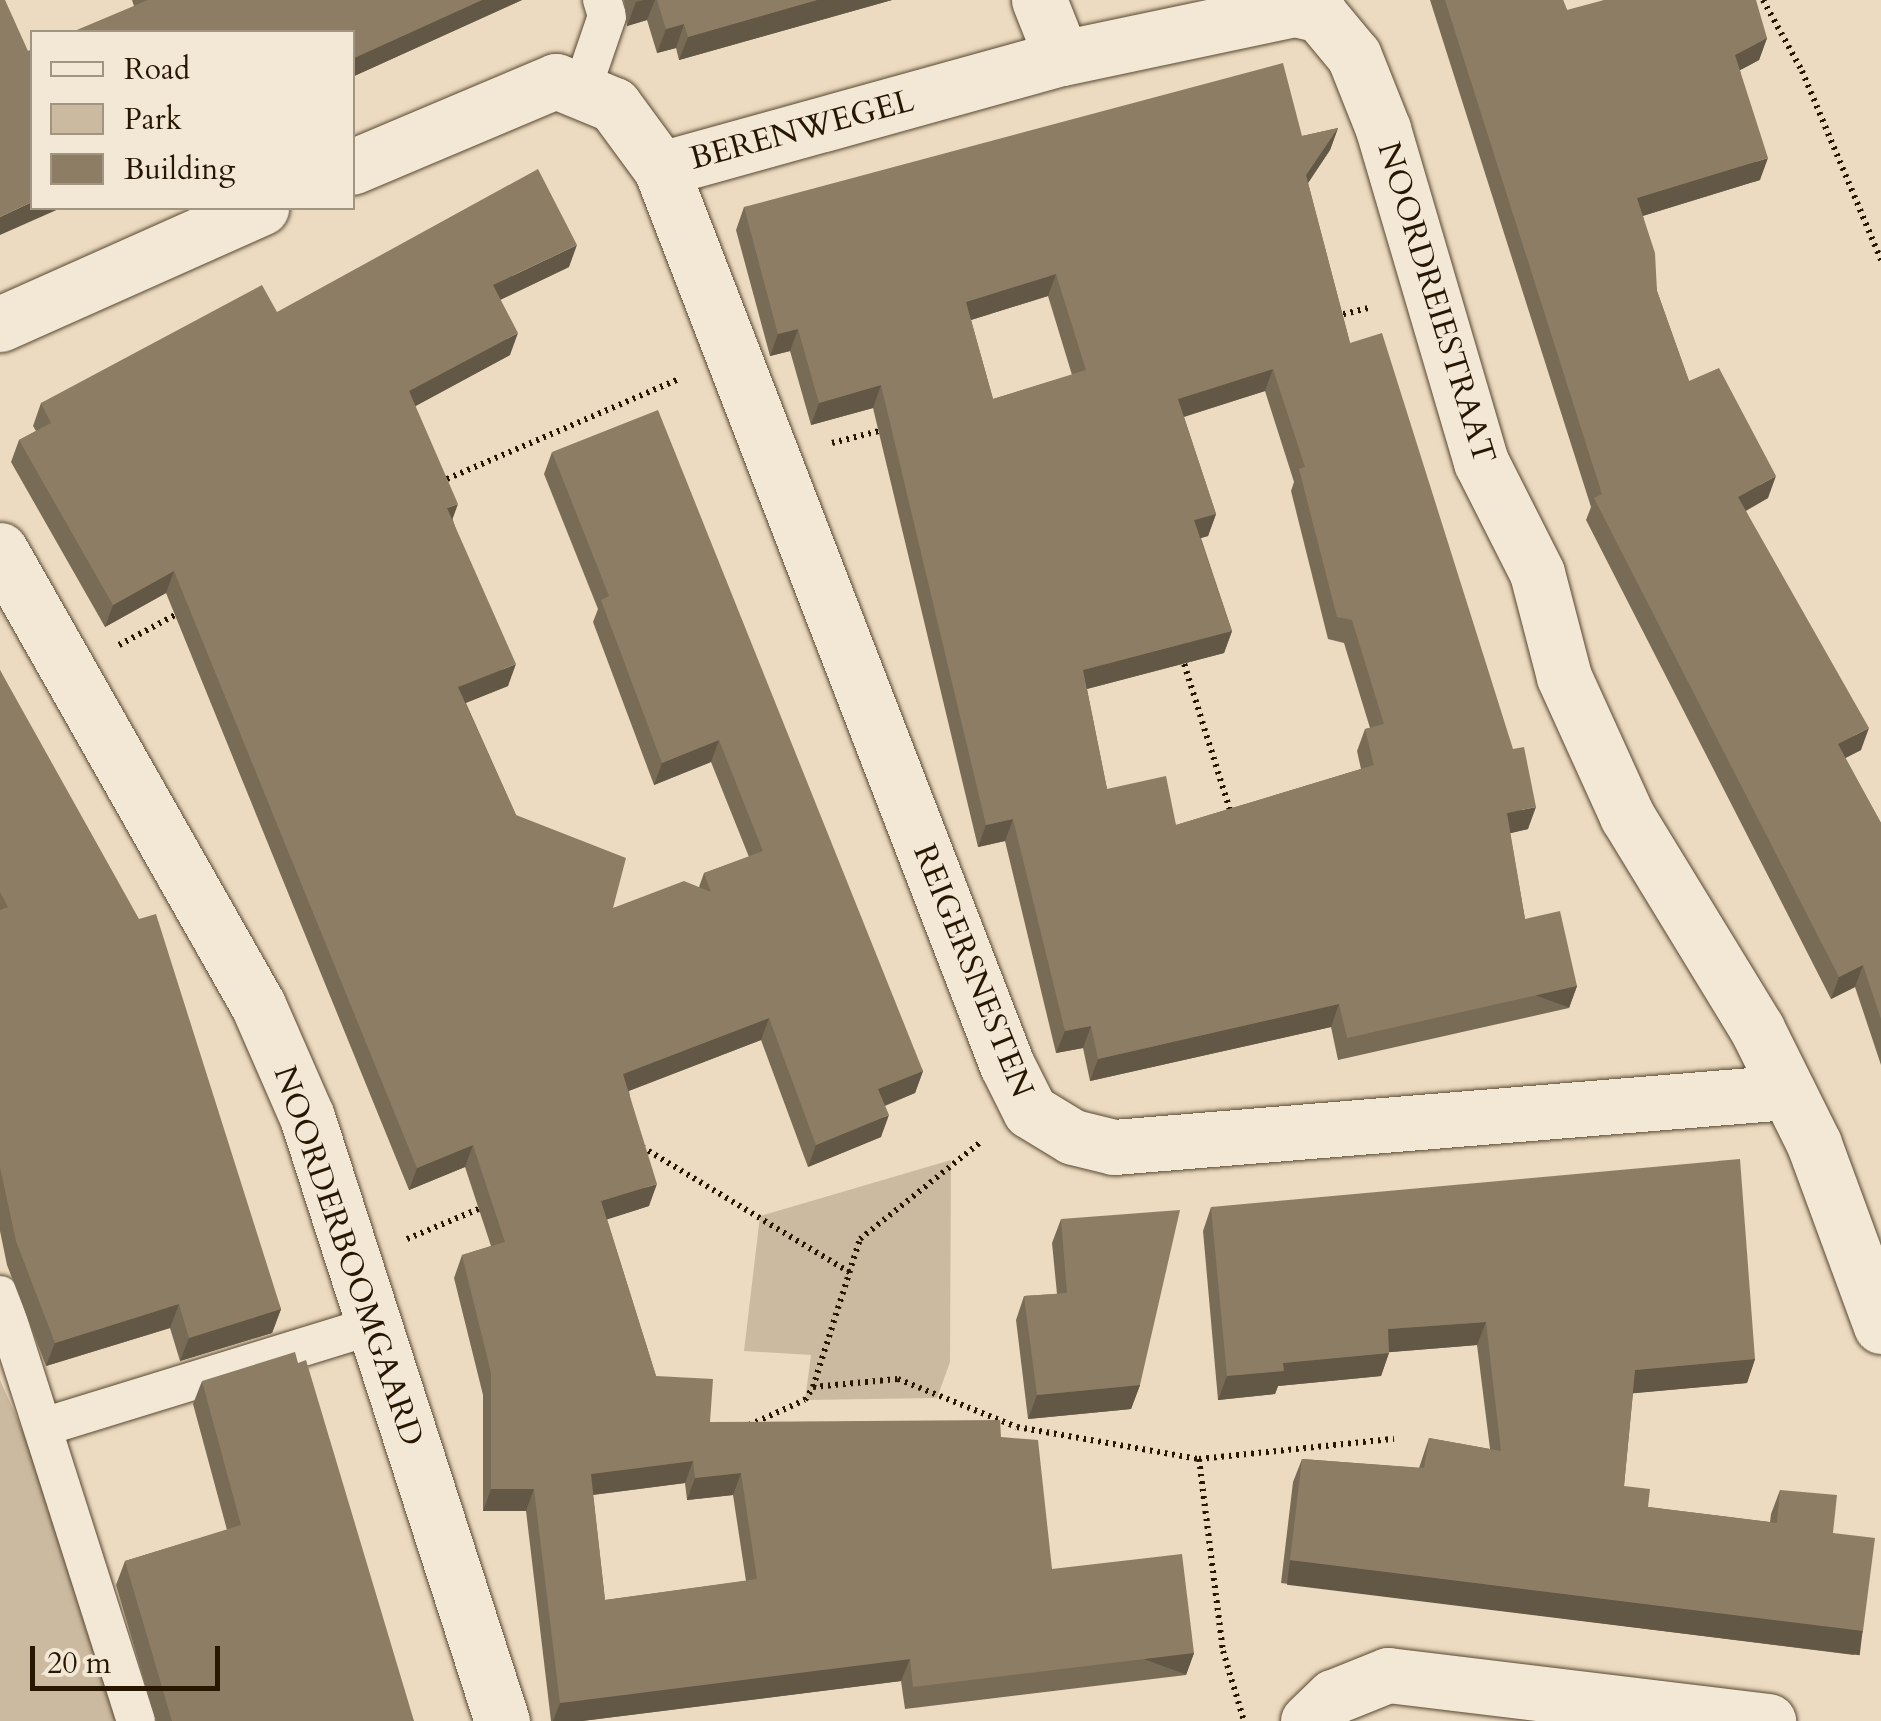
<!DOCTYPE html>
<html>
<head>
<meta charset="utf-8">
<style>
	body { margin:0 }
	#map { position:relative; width:1881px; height:1721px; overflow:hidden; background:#ecdbc0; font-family:Cardo,serif }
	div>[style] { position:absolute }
	.green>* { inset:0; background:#cbbaa0 }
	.path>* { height:6px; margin-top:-3px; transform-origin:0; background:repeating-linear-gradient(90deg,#271701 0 2.5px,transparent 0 7.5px) }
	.roads { filter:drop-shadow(0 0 2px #584831) drop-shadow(0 0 2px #584831) }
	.lane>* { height:38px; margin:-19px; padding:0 19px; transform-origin:19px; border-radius:19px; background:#f3e8d6 }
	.street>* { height:55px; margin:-27.5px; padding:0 27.5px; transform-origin:27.5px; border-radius:27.5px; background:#f3e8d6 }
	.wall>* { inset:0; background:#796c56 }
	.shaded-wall>* { inset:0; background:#635846; transform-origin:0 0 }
	.building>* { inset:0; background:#8d7d64 }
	span { translate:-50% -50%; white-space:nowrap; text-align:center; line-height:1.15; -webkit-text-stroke:10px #f3e8d6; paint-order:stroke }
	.street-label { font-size:32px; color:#271701 }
	.legend { position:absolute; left:30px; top:30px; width:325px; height:180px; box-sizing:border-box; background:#f3e8d6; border:2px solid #a19481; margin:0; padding:12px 18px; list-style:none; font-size:30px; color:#271701 }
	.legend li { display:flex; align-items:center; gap:20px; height:50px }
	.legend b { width:50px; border:2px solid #a19481 }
	.scale { position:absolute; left:30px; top:1646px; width:190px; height:45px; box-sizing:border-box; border:5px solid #271701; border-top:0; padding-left:12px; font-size:30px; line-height:35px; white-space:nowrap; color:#271701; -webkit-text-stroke:8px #f3e8d6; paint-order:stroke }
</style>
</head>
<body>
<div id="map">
	<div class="green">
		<div style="clip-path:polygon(951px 1160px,950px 1362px,937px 1398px,805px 1400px,811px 1355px,744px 1351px,760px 1216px)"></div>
		<div style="clip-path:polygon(0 1380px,108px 1622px,136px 1721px,0 1721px)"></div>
	</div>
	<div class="path">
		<div style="left:1763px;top:0;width:81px;rotate:61.2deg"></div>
		<div style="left:1802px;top:71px;width:205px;rotate:67.3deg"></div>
		<div style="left:1336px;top:316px;width:37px;rotate:-14deg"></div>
		<div style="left:832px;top:443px;width:57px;rotate:-14.3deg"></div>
		<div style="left:440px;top:482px;width:262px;rotate:-23.3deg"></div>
		<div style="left:119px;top:645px;width:68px;rotate:-28.1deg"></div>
		<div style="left:1182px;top:657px;width:168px;rotate:72.6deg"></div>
		<div style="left:642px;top:1147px;width:244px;rotate:31.1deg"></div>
		<div style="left:407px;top:1239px;width:82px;rotate:-22.8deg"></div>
		<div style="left:813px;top:1387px;width:155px;rotate:-72.4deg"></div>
		<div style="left:860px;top:1239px;width:156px;rotate:-38.8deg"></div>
		<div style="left:749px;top:1425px;width:61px;rotate:-24.1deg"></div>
		<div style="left:805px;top:1400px;width:15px;rotate:-58deg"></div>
		<div style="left:813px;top:1387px;width:85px;rotate:-5.4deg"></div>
		<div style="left:898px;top:1379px;width:128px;rotate:22deg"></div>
		<div style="left:1017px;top:1427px;width:185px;rotate:10deg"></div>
		<div style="left:1199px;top:1459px;width:196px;rotate:-5.9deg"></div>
		<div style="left:1199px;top:1459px;width:193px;rotate:82.9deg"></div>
		<div style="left:1223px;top:1651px;width:73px;rotate:73.3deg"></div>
	</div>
	<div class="roads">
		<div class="lane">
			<div style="left:581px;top:92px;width:80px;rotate:-71.1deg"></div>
			<div style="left:607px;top:16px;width:17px;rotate:-107deg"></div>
			<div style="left:0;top:1295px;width:447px;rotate:72.3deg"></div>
			<div style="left:43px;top:1427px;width:347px;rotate:-17.1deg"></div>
		</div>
		<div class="street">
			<div style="left:1039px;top:0;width:62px;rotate:68.4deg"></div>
			<div style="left:1062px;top:58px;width:238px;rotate:-11.9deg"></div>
			<div style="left:1295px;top:9px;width:26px;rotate:13deg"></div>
			<div style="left:1320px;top:15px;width:53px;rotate:50.3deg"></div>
			<div style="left:1354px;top:56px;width:79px;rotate:68.3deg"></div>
			<div style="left:1383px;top:129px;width:347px;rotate:73.6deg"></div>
			<div style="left:1481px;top:462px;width:124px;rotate:63.2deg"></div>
			<div style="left:1537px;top:573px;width:107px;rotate:75.4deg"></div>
			<div style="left:1564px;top:677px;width:153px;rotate:65.6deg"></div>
			<div style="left:1627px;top:816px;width:250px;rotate:58.6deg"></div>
			<div style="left:1757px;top:1029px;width:128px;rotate:63.6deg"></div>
			<div style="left:1814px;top:1144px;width:194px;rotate:69.8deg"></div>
			<div style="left:352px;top:167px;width:221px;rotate:-22.9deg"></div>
			<div style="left:556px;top:81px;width:63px;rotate:22.5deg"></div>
			<div style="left:614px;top:105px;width:79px;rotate:53.7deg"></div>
			<div style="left:661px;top:169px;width:416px;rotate:-15.5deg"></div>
			<div style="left:661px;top:169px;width:960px;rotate:68.89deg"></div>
			<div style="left:1007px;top:1065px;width:51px;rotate:63.4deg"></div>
			<div style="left:1030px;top:1111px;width:50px;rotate:31.2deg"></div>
			<div style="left:1073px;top:1137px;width:42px;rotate:13.7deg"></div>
			<div style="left:1114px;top:1147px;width:676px;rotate:-4.67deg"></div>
			<div style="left:0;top:324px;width:286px;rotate:-24deg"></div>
			<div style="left:0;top:550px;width:523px;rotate:60.45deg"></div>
			<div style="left:258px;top:1005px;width:122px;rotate:66.4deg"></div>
			<div style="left:307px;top:1117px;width:635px;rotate:72.11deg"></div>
			<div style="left:1308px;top:1721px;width:35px;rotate:-44deg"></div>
			<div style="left:1333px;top:1697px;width:59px;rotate:-21.8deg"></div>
			<div style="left:1388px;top:1675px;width:383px;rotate:6.9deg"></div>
		</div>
	</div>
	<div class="wall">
		<div style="clip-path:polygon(132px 0,522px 0,352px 77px,352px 32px,134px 6px)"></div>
		<div style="clip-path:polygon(624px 0,892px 0,679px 60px,676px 48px,657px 53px,647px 20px,627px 26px)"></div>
		<div style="clip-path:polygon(1430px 0,1563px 0,1567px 10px,1767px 38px,1759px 60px,1740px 70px,1760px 180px,1643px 216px,1657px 291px,1689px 381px,1768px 498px,1746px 511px,1861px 750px,1845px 758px,1881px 823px,1881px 1065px,1855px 987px,1831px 999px,1586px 520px,1591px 507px)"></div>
		<div style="clip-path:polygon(evenodd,1338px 128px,1330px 150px,1308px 183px,1350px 343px,1528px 829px,1510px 833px,1525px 919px,1577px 986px,1569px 1008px,1338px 1060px,1331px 1027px,1090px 1081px,1083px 1048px,1056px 1053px,1005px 841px,978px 847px,873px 408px,811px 425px,790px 351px,770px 356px,736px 230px,744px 207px,1302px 136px,1338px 128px,1048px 296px,1072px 375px,993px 399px,971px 320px,1048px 296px,1338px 128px,1265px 391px,1294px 482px,1291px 491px,1328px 639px,1344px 643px,1370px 728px,1365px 729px,1357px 751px,1361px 769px,1176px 825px,1107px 789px,1087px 689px,1224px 653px,1232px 631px,1201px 538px,1208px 536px,1216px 514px,1184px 417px,1265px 391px)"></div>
		<div style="clip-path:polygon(evenodd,569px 267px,500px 300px,510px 355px,415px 406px,508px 686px,466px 703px,516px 815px,613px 908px,699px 887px,704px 873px,749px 857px,711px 762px,654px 785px,593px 622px,598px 609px,544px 474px,552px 452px,923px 1071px,915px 1093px,885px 1106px,881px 1137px,808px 1167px,761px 1040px,629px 1091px,649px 1206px,607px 1219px,656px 1376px,710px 1422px,1001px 1437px,1052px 1569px,1194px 1653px,1186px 1675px,905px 1709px,901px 1681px,582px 1721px,551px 1721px,526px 1511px,483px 1511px,483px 1395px,454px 1278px,462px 1255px,491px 1246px,465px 1167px,409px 1190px,166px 593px,105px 627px,11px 462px,19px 440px,36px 431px,33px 426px,41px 403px,277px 312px,569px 267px,685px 1483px,687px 1500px,733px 1495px,746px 1581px,605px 1600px,593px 1495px,685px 1483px)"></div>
		<div style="clip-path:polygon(0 670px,281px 1309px,272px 1333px,180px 1361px,170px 1328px,46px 1366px,7px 1265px,0 1231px)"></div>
		<div style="clip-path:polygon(1211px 1207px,1755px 1359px,1747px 1383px,1633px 1393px,1624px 1486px,1648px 1507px,1770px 1522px,1771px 1514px,1780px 1490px,1833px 1533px,1863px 1631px,1854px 1655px,1281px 1583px,1293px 1482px,1302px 1459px,1419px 1468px,1429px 1438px,1490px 1449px,1477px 1345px,1389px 1352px,1381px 1376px,1278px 1386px,1275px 1394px,1218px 1400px,1203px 1231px)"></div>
		<div style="clip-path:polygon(1061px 1219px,1140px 1385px,1131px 1409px,1028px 1419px,1016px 1320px,1024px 1296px,1057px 1294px,1052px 1243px)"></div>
		<div style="clip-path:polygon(202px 1381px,414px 1721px,156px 1721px,116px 1585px,125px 1561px,227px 1530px,193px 1404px)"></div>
	</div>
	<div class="shaded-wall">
		<div style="clip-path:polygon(482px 0,522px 0,352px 77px,352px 59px)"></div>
		<div style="clip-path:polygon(644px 0,655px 0,647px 20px,627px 26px,636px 2px)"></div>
		<div style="clip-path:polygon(817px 0,892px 0,679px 60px,688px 37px)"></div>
		<div style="clip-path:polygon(684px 24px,676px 48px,657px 53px,666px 29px)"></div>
		<div style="clip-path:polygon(1767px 38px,1759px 60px,1727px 77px,1735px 55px)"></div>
		<div style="clip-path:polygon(1338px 128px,1330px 150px,1298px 198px,1306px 175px)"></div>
		<div style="clip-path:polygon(1768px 158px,1760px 180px,1629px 220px,1637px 198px)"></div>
		<div style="clip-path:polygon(32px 202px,32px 208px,61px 208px,0 235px,0 217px)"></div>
		<div style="clip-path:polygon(577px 245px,569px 267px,485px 307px,493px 285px)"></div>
		<div style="clip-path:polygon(1056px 274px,1048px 296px,958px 324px,966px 302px)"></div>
		<div style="clip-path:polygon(798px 329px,790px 351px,770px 356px,778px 334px)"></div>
		<div style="clip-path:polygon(518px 333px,510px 355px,401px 414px,409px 391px)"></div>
		<div style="clip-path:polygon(1273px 369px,1265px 391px,1170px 421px,1178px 399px)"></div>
		<div style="clip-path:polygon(881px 385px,873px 408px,811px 425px,819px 403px)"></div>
		<div style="clip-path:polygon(1776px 476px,1768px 498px,1730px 519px,1738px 497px)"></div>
		<div style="clip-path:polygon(458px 504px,450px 526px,447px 508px)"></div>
		<div style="clip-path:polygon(1216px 514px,1208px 536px,1186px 542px,1194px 520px)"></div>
		<div style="clip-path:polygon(174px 571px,166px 593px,105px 627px,113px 605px)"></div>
		<div style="clip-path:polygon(1232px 631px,1224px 653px,1075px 692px,1083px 670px)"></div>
		<div style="clip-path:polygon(516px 664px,508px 686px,450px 709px,458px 687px)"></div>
		<div style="clip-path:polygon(1869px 728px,1861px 750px,1830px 766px,1838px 744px)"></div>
		<div style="clip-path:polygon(719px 740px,711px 762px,654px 785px,662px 763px)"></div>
		<div style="clip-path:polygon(1536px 807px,1528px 829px,1499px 836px,1507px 813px)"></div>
		<div style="clip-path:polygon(1013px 819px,1005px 841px,978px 847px,986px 825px)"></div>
		<div style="clip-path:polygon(1863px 965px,1855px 987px,1831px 999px,1839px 977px)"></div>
		<div style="left:1577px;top:986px;width:23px;height:236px;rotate:110deg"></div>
		<div style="clip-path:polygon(1339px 1004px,1331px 1027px,1090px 1081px,1098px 1059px)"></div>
		<div style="clip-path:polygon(769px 1018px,761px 1040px,615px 1096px,623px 1074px)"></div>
		<div style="clip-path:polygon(1091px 1026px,1083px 1048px,1056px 1053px,1065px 1031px)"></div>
		<div style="clip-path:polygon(923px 1071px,915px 1093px,870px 1111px,878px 1089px)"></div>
		<div style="clip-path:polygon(889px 1115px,881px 1137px,808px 1167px,816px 1145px)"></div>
		<div style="clip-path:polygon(473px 1145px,465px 1167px,409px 1190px,417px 1168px)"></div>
		<div style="clip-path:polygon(657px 1184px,649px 1206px,593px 1224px,601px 1201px)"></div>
		<div style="clip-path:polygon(179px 1304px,170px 1328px,46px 1366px,55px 1343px)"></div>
		<div style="clip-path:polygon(281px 1309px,272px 1333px,180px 1361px,189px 1338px)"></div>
		<div style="clip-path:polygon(1486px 1322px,1477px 1345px,1380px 1353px,1388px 1329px)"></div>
		<div style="clip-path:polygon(1389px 1353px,1381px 1376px,1278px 1386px,1275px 1394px,1218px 1400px,1227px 1376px,1283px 1363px)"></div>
		<div style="clip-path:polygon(1755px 1359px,1747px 1383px,1626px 1394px,1635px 1370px)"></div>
		<div style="clip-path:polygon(1140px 1385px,1131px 1409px,1028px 1419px,1037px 1395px)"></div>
		<div style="clip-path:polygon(693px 1461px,685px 1483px,583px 1496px,591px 1474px)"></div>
		<div style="clip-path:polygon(741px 1473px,733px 1495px,687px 1500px,695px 1478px)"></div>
		<div style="clip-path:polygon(491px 1489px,534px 1489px,526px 1511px,483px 1511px)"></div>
		<div style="left:1290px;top:1560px;width:577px;height:25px;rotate:7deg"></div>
		<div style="left:1194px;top:1653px;width:23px;height:283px;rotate:110deg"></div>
		<div style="clip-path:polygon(910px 1659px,901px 1681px,582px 1721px,553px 1721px,560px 1703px)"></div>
	</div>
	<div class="building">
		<div style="clip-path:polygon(0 0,5px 0,28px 51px,32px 49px,32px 202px,0 217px)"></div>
		<div style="clip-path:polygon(148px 0,482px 0,352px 59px,352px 32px,72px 32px)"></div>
		<div style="clip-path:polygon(657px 0,817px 0,688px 37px,684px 24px,666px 29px)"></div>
		<div style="clip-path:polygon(1445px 0,1563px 0,1567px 10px,1604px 0,1756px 0,1767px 38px,1735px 55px,1768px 158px,1637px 198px,1655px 253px,1657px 291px,1689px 381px,1719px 368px,1776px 476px,1738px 497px,1869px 728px,1838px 744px,1881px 823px,1881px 1019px,1863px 965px,1839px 977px,1594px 498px,1602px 494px)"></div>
		<div style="clip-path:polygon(evenodd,1283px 63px,1302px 136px,1338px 128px,1306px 175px,1350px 343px,1382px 333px,1513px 749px,1524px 747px,1536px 807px,1507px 813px,1525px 919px,1560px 911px,1577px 986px,1347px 1038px,1339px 1004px,1098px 1059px,1091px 1026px,1065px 1031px,1013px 819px,986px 825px,881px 385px,819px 403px,798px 329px,778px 334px,744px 207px,1283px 63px,1056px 274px,1086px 370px,993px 399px,966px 302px,1056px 274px,1283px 63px,1273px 369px,1305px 467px,1299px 469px,1337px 617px,1352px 620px,1384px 724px,1365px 729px,1374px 765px,1176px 825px,1166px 776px,1107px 789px,1083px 670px,1232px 631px,1194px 520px,1216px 514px,1178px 399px,1273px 369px)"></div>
		<div style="clip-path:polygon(evenodd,538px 169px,577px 245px,493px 285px,518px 333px,409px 391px,458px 504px,447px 508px,516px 664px,458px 687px,516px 815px,626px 858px,613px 908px,684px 881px,711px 892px,704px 873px,763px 851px,719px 740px,662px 763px,601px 600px,609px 596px,552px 452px,658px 410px,923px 1071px,878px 1089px,889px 1115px,816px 1145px,769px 1018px,623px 1074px,657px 1184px,601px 1201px,656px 1376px,713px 1379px,710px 1422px,1000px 1420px,1001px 1437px,1038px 1440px,1052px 1569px,1182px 1554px,1194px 1653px,913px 1687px,910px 1659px,560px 1703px,534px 1489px,491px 1489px,491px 1373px,462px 1255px,505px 1242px,473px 1145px,417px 1168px,174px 571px,113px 605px,19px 440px,51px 423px,41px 403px,262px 285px,277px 312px,538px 169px,693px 1461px,695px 1478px,741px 1473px,757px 1579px,605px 1600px,591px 1474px,693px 1461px)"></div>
		<div style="clip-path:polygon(0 670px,139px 919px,156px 914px,281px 1309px,189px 1338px,179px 1304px,55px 1343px,16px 1241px,0 1167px,0 910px,8px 907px,0 892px)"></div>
		<div style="clip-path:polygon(1740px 1159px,1755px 1359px,1635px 1370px,1624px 1486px,1650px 1489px,1648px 1507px,1777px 1523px,1780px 1490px,1837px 1495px,1833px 1533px,1875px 1538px,1863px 1631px,1290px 1560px,1302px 1459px,1424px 1468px,1429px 1438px,1501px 1451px,1486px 1322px,1388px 1329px,1389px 1353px,1283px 1363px,1284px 1371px,1227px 1376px,1211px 1207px)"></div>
		<div style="clip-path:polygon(1180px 1210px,1140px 1385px,1037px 1395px,1024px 1296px,1067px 1293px,1061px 1219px)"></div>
		<div style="clip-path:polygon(295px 1352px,298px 1363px,306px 1360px,414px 1721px,172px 1721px,125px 1561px,241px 1525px,202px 1381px)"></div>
	</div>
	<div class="street-label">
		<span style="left:802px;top:130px;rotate:-15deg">BERENWEGEL</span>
		<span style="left:1436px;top:303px;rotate:73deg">NOORDREIESTRAAT</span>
		<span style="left:973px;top:971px;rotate:68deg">REIGERSNESTEN</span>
		<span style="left:348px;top:1256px;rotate:71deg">NOORDERBOOMGAARD</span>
	</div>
	<ul class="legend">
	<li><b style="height:12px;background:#f3e8d6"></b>Road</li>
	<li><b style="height:28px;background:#cbbaa0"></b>Park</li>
	<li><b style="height:28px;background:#8d7d64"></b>Building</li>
	</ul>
	<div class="scale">20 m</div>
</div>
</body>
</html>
